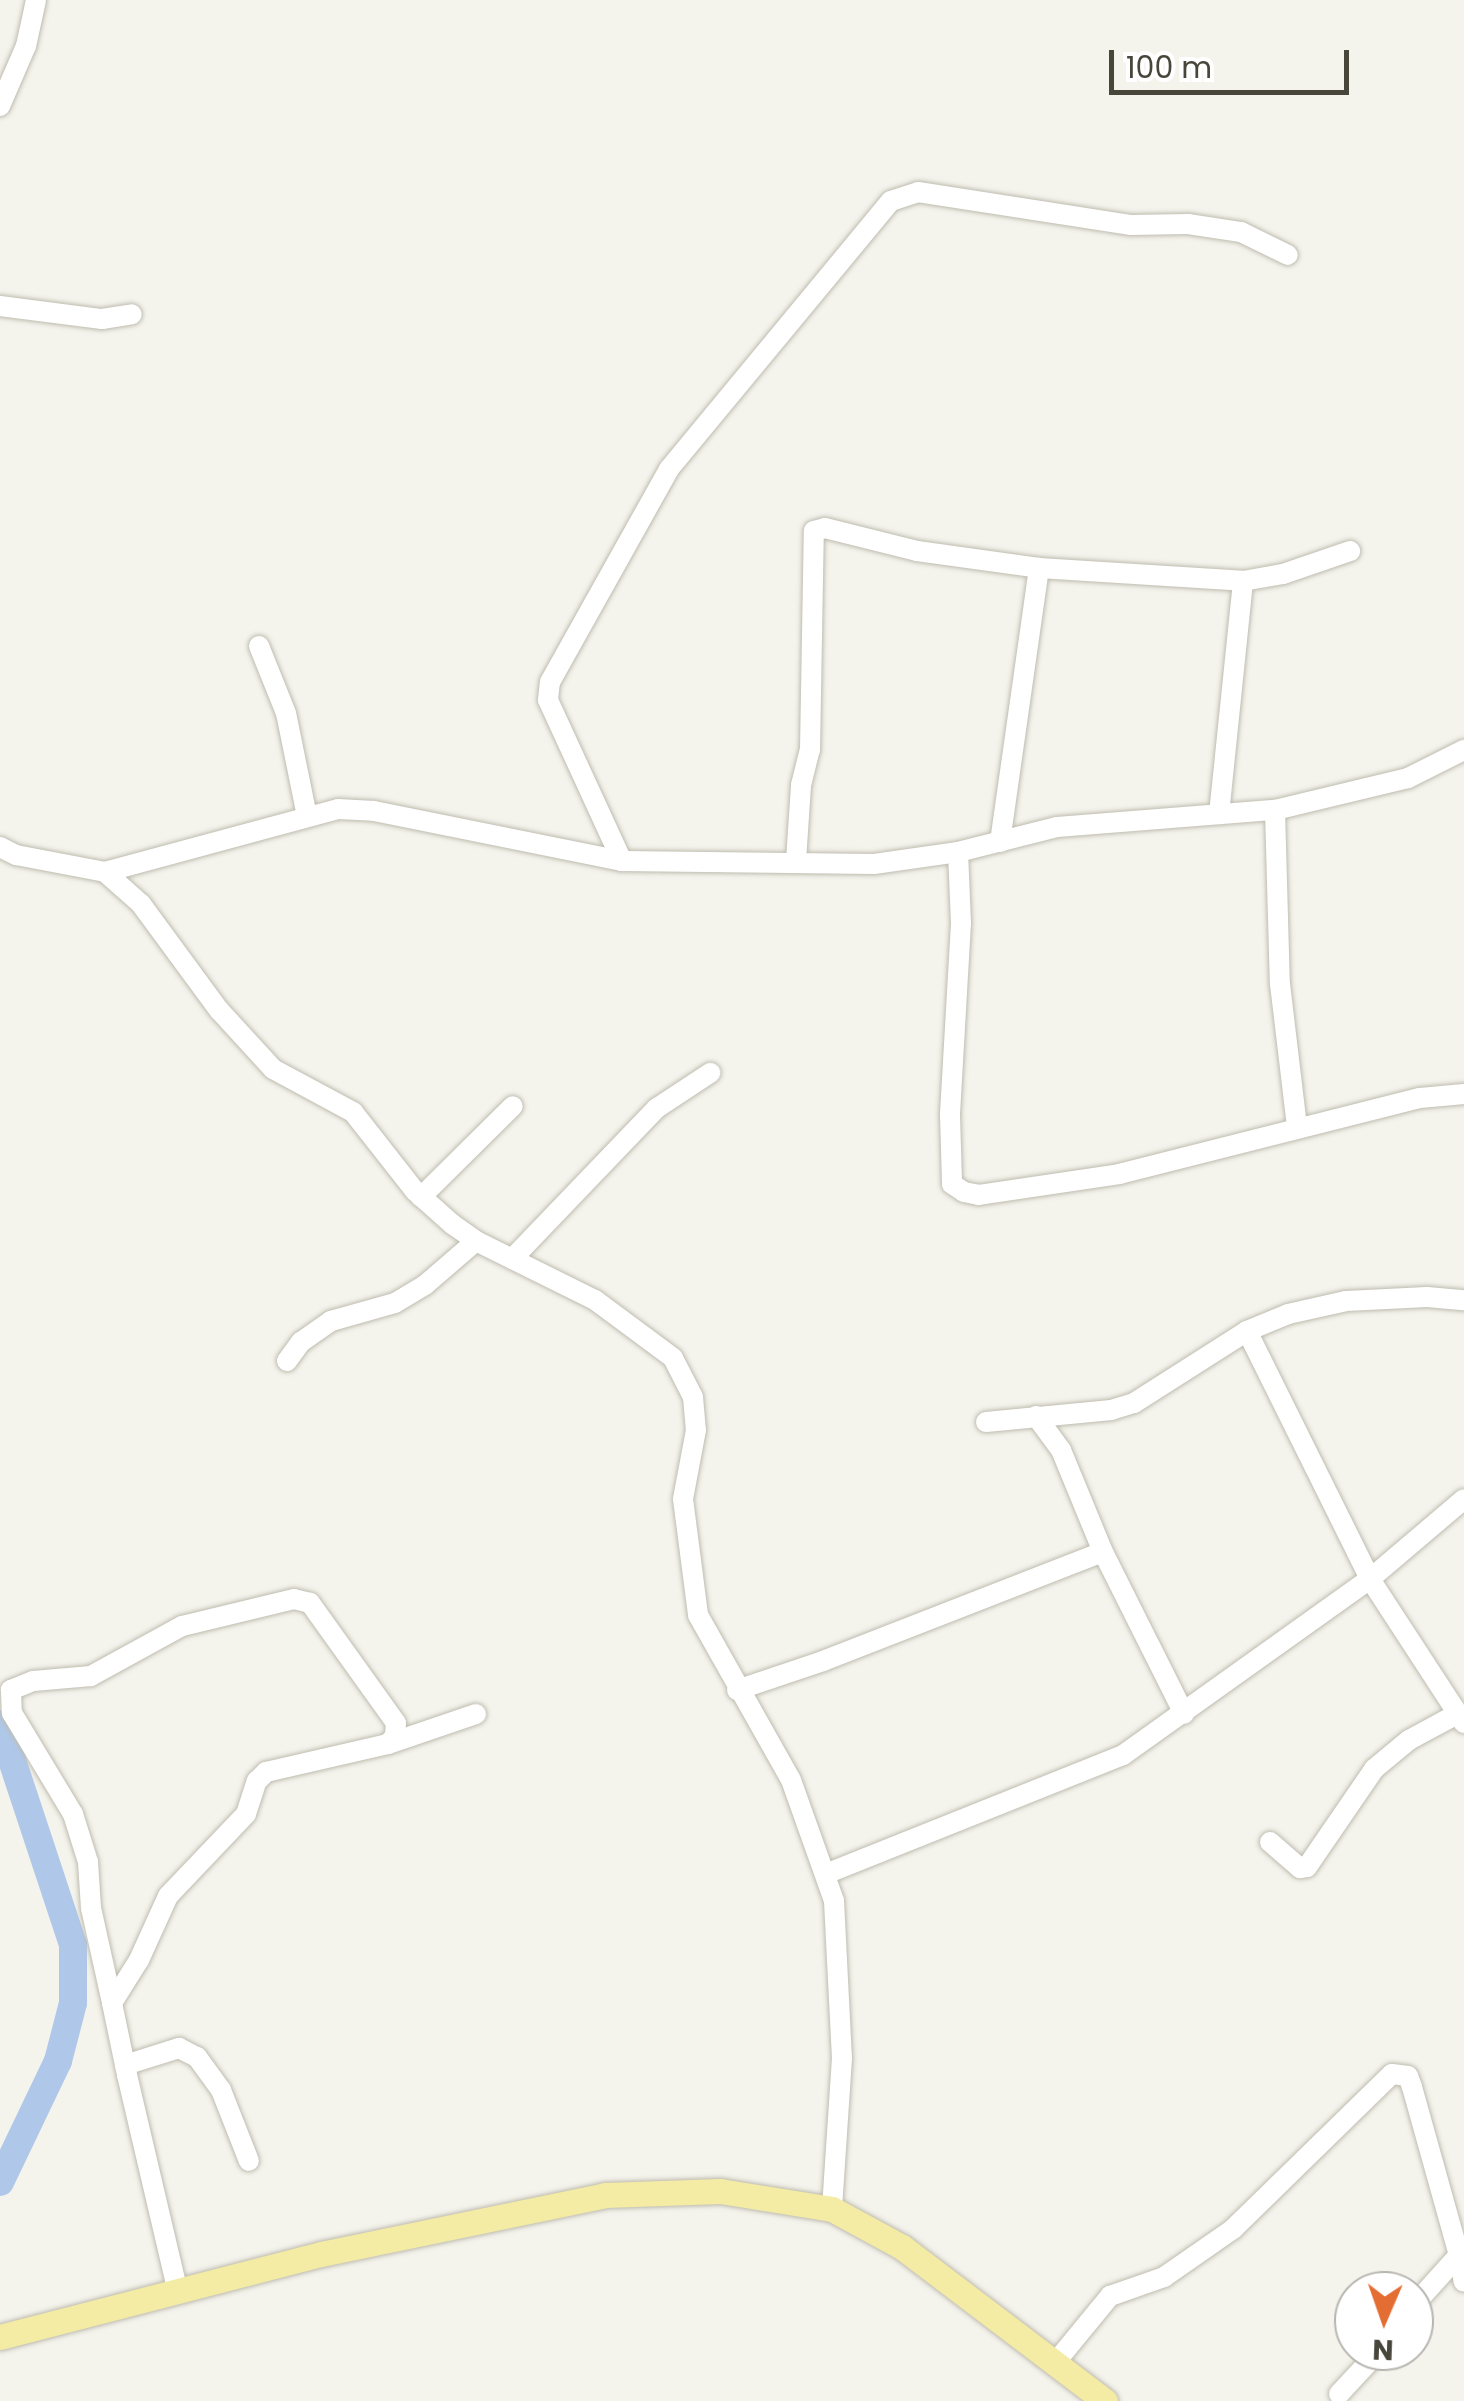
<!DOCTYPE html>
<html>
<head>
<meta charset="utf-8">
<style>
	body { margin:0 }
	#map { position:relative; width:1464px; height:2401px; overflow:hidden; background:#f4f3ec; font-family:Poppins,sans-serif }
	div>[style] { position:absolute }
	.river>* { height:28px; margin:-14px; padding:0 14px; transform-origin:14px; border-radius:14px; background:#afc8ea }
	.roads { filter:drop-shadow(0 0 2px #bfbcaf) drop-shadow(0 0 2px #bfbcaf) }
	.minor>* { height:20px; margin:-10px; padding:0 10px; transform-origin:10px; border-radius:10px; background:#fff }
	.major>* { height:25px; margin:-12.5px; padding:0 12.5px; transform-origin:12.5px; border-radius:12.5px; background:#f4eca5 }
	span { translate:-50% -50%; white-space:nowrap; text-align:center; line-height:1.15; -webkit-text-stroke:8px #fff; paint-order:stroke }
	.north { position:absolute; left:1334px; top:2271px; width:100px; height:100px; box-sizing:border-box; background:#fff; border:2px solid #b6b5b0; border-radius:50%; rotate:182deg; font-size:28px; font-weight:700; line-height:40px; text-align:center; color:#48453a }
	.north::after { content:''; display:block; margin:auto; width:35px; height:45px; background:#e46d33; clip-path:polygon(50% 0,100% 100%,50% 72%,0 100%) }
	.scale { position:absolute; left:1109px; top:50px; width:240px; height:45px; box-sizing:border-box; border:5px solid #48453a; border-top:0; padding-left:12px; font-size:30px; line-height:35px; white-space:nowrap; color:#48453a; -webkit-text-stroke:8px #fff; paint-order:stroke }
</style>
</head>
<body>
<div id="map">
	<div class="river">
		<div style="left:0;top:1724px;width:233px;rotate:71.7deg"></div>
		<div style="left:73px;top:1945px;width:58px;rotate:90deg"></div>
		<div style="left:73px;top:2003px;width:60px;rotate:104.5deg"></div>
		<div style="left:58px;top:2061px;width:134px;rotate:115.6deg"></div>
	</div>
	<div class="roads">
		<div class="minor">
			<div style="left:0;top:106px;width:65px;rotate:-66.6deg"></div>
			<div style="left:26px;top:46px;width:47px;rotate:-77.7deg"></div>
			<div style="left:0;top:306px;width:103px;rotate:7.3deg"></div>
			<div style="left:102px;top:319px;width:30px;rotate:-9deg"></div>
			<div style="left:259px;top:646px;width:72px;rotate:68.1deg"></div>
			<div style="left:286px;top:713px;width:105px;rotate:78.5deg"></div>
			<div style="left:1275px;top:810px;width:174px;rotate:88.4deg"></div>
			<div style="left:1280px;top:984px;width:143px;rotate:83.2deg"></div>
			<div style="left:1219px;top:814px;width:234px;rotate:-84.1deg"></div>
			<div style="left:1000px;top:842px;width:277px;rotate:-81.9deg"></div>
			<div style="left:0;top:847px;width:18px;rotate:27deg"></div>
			<div style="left:16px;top:855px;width:91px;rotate:10.8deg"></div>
			<div style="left:105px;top:872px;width:48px;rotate:41.6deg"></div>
			<div style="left:141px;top:904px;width:132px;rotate:53.7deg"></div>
			<div style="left:219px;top:1010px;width:80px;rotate:47.5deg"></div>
			<div style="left:273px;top:1069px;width:91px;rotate:28.3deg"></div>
			<div style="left:353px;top:1112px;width:100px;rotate:51.9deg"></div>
			<div style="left:415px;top:1191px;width:50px;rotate:41.7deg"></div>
			<div style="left:452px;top:1224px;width:29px;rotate:35deg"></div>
			<div style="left:476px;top:1241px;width:133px;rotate:26.4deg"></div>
			<div style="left:595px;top:1300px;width:97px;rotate:36.6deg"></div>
			<div style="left:673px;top:1358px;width:44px;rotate:62.9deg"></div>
			<div style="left:693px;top:1397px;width:33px;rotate:85deg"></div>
			<div style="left:696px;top:1430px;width:70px;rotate:100.7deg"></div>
			<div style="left:683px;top:1499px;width:117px;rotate:82.6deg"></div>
			<div style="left:698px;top:1615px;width:189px;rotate:60.6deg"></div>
			<div style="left:791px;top:1780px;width:128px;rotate:70.4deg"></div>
			<div style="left:834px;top:1901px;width:157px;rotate:87.1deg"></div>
			<div style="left:842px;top:2058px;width:151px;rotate:93.8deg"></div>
			<div style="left:958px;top:852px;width:71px;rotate:87.6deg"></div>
			<div style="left:961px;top:923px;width:192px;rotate:93.3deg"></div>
			<div style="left:950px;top:1115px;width:69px;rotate:88.3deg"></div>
			<div style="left:952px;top:1184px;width:14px;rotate:34deg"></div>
			<div style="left:964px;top:1192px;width:15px;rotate:11deg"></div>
			<div style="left:979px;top:1195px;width:142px;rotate:-8.5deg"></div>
			<div style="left:1119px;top:1174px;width:310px;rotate:-14.2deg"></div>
			<div style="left:1420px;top:1098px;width:44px;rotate:-5.2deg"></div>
			<div style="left:622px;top:861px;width:177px;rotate:-114.7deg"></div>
			<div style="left:548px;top:700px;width:18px;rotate:-84deg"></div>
			<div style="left:550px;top:682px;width:244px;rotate:-60.8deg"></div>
			<div style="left:669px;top:469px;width:348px;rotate:-50.4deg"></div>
			<div style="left:891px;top:201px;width:28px;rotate:-18deg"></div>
			<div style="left:918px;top:192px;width:216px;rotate:8.8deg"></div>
			<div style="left:1131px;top:225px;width:57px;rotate:-1deg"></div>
			<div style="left:1188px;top:224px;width:54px;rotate:8.6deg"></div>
			<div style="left:1241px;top:232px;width:52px;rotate:26.1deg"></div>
			<div style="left:796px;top:861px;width:76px;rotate:-86.2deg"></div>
			<div style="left:801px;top:785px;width:36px;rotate:-76deg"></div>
			<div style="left:810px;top:750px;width:219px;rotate:-89deg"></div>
			<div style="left:814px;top:531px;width:11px;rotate:-15deg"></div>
			<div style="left:825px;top:528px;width:95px;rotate:14deg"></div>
			<div style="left:917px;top:551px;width:123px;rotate:7.9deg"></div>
			<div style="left:1039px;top:568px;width:204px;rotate:3.6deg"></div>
			<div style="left:1243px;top:581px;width:41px;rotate:-9.9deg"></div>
			<div style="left:1283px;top:574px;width:71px;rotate:-18.9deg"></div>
			<div style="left:105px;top:872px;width:241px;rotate:-15.1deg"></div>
			<div style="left:338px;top:809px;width:36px;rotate:3deg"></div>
			<div style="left:374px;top:811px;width:253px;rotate:11.4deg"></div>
			<div style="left:622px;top:861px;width:252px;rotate:0.7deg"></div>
			<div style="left:874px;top:864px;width:85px;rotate:-8.1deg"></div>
			<div style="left:958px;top:852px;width:102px;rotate:-14.2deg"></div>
			<div style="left:1057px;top:827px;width:219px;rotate:-4.5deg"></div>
			<div style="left:1275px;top:810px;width:137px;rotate:-13.5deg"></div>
			<div style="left:1408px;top:778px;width:63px;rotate:-26.6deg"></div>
			<div style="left:421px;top:1197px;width:129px;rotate:-44.7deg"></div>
			<div style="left:512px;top:1259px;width:209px;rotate:-46.2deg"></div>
			<div style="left:657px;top:1108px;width:64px;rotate:-33.4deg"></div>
			<div style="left:1247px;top:1331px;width:277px;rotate:63.6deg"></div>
			<div style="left:1370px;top:1579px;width:172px;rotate:56.9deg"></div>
			<div style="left:287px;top:1361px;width:24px;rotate:-54deg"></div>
			<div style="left:301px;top:1342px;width:37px;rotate:-35deg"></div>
			<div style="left:331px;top:1321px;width:66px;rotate:-15.7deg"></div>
			<div style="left:395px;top:1303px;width:35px;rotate:-31deg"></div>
			<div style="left:425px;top:1285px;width:67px;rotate:-40.8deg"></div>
			<div style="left:1036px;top:1416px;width:42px;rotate:53.7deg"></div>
			<div style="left:1061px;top:1450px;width:110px;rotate:67.6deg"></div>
			<div style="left:986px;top:1422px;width:126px;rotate:-5.5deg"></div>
			<div style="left:1111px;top:1410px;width:24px;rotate:-17deg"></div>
			<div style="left:1134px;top:1403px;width:134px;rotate:-32.5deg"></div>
			<div style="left:1247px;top:1331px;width:44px;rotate:-22.5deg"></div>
			<div style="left:1288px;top:1314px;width:59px;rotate:-12.6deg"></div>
			<div style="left:1346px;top:1301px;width:81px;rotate:-2.8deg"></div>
			<div style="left:1427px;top:1297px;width:37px;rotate:5deg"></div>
			<div style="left:737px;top:1690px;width:91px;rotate:-18.6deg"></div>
			<div style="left:823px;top:1661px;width:300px;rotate:-21.3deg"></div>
			<div style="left:1103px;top:1552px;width:181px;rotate:63.4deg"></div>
			<div style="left:388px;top:1744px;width:93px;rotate:-18.8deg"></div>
			<div style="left:1270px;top:1842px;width:40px;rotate:41deg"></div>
			<div style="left:1300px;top:1868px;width:7px;rotate:-8deg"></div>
			<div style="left:1307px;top:1867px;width:119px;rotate:-55.6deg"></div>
			<div style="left:1374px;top:1769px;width:45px;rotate:-39.6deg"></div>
			<div style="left:1409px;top:1740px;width:55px;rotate:-28.4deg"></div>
			<div style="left:828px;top:1873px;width:318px;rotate:-21.8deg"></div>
			<div style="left:1123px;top:1755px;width:303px;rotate:-35.5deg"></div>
			<div style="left:1370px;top:1579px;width:123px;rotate:-40.4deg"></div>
			<div style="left:112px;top:2003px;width:51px;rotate:-57.9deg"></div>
			<div style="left:139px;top:1960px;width:70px;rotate:-65.6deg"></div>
			<div style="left:168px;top:1896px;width:113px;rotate:-46.4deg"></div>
			<div style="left:246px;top:1814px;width:35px;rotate:-72deg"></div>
			<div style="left:257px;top:1781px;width:13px;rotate:-45deg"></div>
			<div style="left:266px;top:1772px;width:125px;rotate:-12.9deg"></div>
			<div style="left:388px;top:1744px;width:11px;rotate:-49deg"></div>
			<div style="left:395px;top:1736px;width:13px;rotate:-86deg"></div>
			<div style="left:396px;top:1723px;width:148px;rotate:-125.6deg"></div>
			<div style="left:310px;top:1603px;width:16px;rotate:-166deg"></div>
			<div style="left:294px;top:1599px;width:115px;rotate:166.4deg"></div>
			<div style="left:182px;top:1626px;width:104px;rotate:151.2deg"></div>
			<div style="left:91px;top:1676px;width:58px;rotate:175.1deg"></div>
			<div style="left:33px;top:1681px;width:24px;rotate:158deg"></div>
			<div style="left:11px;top:1690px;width:23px;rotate:88deg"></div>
			<div style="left:12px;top:1713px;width:118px;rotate:58.9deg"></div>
			<div style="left:73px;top:1814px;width:50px;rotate:72.6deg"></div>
			<div style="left:88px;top:1862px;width:46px;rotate:86.3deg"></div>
			<div style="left:91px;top:1908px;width:97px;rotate:77.5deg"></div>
			<div style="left:112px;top:2003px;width:74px;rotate:78.2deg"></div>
			<div style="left:127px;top:2075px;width:223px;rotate:76.8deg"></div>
			<div style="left:125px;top:2065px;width:57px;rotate:-17.5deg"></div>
			<div style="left:179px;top:2048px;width:20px;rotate:27deg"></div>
			<div style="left:197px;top:2057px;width:41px;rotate:54deg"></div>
			<div style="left:221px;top:2090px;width:76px;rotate:68.5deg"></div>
			<div style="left:1464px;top:2248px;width:9px;rotate:126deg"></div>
			<div style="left:1459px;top:2255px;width:27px;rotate:80deg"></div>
			<div style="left:1055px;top:2363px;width:87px;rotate:-50.6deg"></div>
			<div style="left:1110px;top:2296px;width:57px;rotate:-19.4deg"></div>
			<div style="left:1164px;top:2277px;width:84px;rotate:-34.8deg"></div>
			<div style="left:1233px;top:2229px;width:222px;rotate:-44.3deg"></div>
			<div style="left:1392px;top:2074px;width:16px;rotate:7deg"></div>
			<div style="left:1408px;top:2076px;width:12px;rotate:70deg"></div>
			<div style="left:1412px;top:2087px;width:174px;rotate:74.4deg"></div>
			<div style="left:1459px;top:2255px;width:67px;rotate:132deg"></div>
			<div style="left:1339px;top:2394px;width:59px;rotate:-47.1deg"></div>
		</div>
		<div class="major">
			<div style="left:0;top:2337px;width:332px;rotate:-14.5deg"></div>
			<div style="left:321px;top:2254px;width:290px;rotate:-11.7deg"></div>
			<div style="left:605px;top:2195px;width:115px;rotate:-2deg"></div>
			<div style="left:720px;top:2191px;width:113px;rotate:9.1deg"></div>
			<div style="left:832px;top:2209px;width:80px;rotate:28.5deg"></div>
			<div style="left:902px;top:2247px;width:255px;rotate:37.2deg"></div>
		</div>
	</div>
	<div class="north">N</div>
	<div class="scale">100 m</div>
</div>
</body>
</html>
